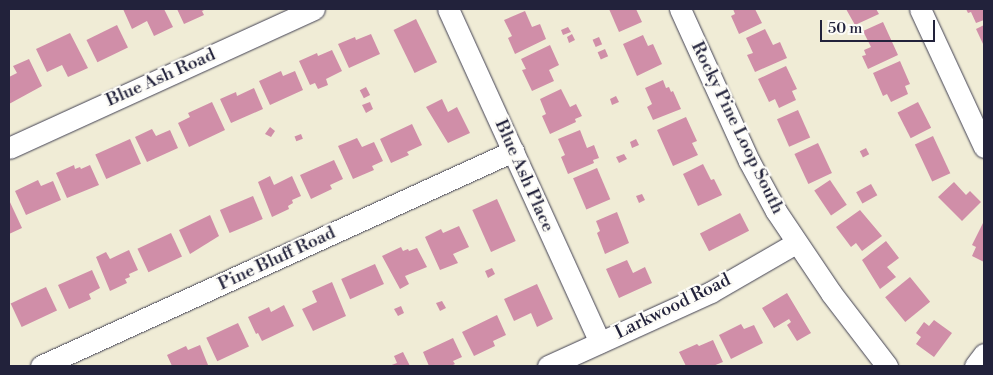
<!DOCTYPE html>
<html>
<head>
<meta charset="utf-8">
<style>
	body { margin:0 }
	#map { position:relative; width:993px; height:375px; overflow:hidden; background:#f0ecd6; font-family:"Libre Bodoni",serif }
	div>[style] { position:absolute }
	.building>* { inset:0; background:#d08ea8; transform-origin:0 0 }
	.roads { filter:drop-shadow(0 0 1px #414052) drop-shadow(0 0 1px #414052) }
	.minor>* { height:21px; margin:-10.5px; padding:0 10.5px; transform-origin:10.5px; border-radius:10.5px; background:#fff }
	span { translate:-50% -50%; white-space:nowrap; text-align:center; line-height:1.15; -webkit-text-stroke:4.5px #fdfcf7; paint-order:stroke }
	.street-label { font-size:18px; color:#22223b }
	.frame { position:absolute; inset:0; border:10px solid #22223b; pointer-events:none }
	.scale { position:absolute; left:820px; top:20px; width:115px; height:22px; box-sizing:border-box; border:2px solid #22223b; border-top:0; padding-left:6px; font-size:15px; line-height:18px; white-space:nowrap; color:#22223b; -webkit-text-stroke:4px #fdfcf7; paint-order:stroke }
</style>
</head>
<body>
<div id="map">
	<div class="building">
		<div style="clip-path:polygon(123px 9px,164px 9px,173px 27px,154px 36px,147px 21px,132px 29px)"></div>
		<div style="clip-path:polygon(177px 9px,206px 9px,202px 11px,204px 15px,184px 24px)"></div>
		<div style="clip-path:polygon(609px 9px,636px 9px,642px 22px,619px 32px)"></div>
		<div style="clip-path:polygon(733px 9px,755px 9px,762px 23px,739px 34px,731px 16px,735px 14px)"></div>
		<div style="clip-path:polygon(846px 9px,876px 9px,879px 14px,855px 25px)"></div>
		<div style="clip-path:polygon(966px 9px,984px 9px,984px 20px,976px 23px,971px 12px,968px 13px)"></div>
		<div style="clip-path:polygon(525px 11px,532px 27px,540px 24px,546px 39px,515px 54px,508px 38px,512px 36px,504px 20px)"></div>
		<div style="left:416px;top:19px;width:48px;height:25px;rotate:64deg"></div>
		<div style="clip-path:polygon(883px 22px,898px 55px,868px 69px,862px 56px,866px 55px,864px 50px,871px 47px,863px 31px)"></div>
		<div style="left:117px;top:25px;width:25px;height:34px;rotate:64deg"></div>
		<div style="clip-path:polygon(984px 25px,984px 46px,976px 29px)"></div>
		<div style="clip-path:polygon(568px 27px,571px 32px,563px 35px,561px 30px)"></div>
		<div style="clip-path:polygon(765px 29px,773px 45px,780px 42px,787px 58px,755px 72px,747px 55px,753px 53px,746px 38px)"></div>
		<div style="clip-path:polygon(70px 33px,88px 68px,68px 77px,62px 65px,47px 72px,36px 49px)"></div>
		<div style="clip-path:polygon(371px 34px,380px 54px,349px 68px,338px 44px,355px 37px,356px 40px)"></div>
		<div style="clip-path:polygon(572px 34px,575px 40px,569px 43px,567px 37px)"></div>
		<div style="clip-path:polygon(643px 35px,648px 46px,653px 44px,662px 64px,637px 76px,623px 44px)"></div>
		<div style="left:599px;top:37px;width:8px;height:7px;rotate:67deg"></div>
		<div style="clip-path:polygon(550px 45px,559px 65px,549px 70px,554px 81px,532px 91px,522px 70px,526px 69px,521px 59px)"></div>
		<div style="left:605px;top:49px;width:8px;height:8px;rotate:67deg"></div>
		<div style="clip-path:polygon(332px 50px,342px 71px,326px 79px,328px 85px,318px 89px,315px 83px,310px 85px,299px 61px,317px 53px,318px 56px)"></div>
		<div style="clip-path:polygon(29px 59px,42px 86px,9px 104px,9px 77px,17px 73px,13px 66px)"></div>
		<div style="clip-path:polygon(900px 61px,910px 84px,905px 86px,908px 94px,891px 102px,887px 94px,883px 96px,873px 73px)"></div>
		<div style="clip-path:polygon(786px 66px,797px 89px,792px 91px,796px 100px,779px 108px,775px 99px,769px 102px,758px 79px)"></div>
		<div style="clip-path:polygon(281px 71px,283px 76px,295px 71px,303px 90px,270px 105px,259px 81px)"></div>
		<div style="clip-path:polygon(663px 80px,666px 88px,669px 87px,671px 92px,673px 91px,681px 109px,653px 120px,647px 107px,652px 104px,645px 88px)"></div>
		<div style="left:366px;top:87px;width:9px;height:7px;rotate:63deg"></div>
		<div style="clip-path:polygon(254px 88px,263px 109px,231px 123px,220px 99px,236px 92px,237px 96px)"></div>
		<div style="clip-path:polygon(561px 89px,570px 107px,576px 104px,582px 116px,575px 119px,576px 122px,550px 134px,542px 116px,546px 114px,540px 99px)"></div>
		<div style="clip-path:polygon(616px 96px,619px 102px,612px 105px,610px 99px)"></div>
		<div style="clip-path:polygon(442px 99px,448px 112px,457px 107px,470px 133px,448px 143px,426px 107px)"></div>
		<div style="clip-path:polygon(212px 102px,225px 130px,189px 147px,178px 123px,190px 117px,188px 113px)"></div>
		<div style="clip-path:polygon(370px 102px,373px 109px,366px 113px,362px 105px)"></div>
		<div style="left:918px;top:102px;width:29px;height:23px;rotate:63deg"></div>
		<div style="left:798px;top:110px;width:30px;height:23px;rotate:66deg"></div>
		<div style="clip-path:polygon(686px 117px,697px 141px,692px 143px,698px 155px,673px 166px,657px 130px)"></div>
		<div style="clip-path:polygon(412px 124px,422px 145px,407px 152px,409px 155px,391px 163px,380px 139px)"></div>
		<div style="clip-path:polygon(270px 127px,275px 131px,271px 137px,265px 134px)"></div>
		<div style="clip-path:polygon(152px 129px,156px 136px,170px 130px,178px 148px,147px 162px,135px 137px)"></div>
		<div style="clip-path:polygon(580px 130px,587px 148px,594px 145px,599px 158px,593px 160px,594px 163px,568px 174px,561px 157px,565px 155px,558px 139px)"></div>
		<div style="left:301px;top:134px;width:5px;height:7px;rotate:68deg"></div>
		<div style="left:933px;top:136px;width:41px;height:20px;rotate:65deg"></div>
		<div style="clip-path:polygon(357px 138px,362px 147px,374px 142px,383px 161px,372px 166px,374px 170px,353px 179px,338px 146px)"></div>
		<div style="left:130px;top:139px;width:27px;height:38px;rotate:66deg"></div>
		<div style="clip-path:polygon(636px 139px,639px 145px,632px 148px,630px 142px)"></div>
		<div style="left:818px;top:143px;width:33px;height:26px;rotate:65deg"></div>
		<div style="left:866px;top:148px;width:7px;height:7px;rotate:63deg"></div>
		<div style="clip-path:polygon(624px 154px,627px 159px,619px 163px,616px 157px)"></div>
		<div style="clip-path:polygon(334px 160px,343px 179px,330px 185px,332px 189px,311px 199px,300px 175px)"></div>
		<div style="clip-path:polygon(703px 164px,711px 180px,714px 179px,722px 195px,698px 206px,683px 174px)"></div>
		<div style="clip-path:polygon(74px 165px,75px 169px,80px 167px,81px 169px,90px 165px,99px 185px,67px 198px,56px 173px)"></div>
		<div style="left:597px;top:168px;width:34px;height:26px;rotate:67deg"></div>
		<div style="clip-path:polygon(270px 176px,274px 185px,292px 176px,301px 196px,292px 200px,293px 203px,288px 206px,289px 209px,272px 217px,258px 182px)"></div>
		<div style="clip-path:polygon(38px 180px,41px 186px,53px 181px,61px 200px,26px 215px,15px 191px)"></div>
		<div style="left:830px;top:180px;width:30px;height:19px;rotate:56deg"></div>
		<div style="clip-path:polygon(954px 182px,966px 195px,970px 191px,981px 202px,962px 221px,938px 197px)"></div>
		<div style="left:871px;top:184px;width:13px;height:17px;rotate:61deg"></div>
		<div style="clip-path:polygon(642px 194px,645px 200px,639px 203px,636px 196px)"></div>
		<div style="left:253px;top:196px;width:25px;height:36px;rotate:67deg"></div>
		<div style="left:497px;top:199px;width:46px;height:27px;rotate:66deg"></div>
		<div style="clip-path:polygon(9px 200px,22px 228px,9px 234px)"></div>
		<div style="clip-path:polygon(860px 210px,882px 236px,862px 251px,856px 243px,851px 247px,836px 227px)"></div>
		<div style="clip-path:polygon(617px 212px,629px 243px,605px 254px,597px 233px,600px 231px,596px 221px)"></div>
		<div style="left:740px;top:213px;width:20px;height:45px;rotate:63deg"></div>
		<div style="clip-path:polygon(210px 215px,219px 236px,190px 254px,179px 230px)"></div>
		<div style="clip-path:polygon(983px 223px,984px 224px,984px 262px,972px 256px,976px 247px,972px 245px)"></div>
		<div style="clip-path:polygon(459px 226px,469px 247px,453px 254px,458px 263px,440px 270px,425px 237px,441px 229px,443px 233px)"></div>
		<div style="left:171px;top:233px;width:26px;height:37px;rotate:65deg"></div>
		<div style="clip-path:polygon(886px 241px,899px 258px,887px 267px,896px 277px,880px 289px,862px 260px)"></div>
		<div style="clip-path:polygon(401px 247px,403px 251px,408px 249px,409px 251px,417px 248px,427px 267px,405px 276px,409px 284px,400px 289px,382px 256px)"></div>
		<div style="clip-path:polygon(129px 250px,138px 270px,129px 274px,130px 277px,125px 279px,127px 283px,110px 291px,96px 257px,106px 252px,110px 259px)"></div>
		<div style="clip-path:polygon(627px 260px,633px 273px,645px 267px,652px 283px,619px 298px,606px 269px)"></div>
		<div style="left:375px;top:264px;width:22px;height:37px;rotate:66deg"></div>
		<div style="clip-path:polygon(492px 268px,495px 274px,488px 278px,485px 271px)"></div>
		<div style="clip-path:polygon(92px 270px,100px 288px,89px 294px,91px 299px,69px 309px,58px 285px)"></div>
		<div style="left:910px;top:277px;width:32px;height:32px;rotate:51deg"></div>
		<div style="clip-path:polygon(332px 282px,346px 316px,313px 331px,302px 309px,317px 302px,312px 291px)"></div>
		<div style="clip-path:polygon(537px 284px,553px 319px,537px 327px,531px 313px,514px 321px,504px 299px)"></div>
		<div style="left:46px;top:287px;width:26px;height:39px;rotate:65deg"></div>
		<div style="clip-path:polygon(787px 293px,811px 333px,797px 341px,787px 325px,791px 322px,789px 319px,774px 328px,762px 308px)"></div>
		<div style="clip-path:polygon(442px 301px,446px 308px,440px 311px,436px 303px)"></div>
		<div style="clip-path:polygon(284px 305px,294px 326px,262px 341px,258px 333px,256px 334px,248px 317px,269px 307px,271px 312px)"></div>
		<div style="clip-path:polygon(401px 306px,404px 313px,398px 316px,394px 309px)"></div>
		<div style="clip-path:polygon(497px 315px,506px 335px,493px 341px,495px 346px,474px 356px,462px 332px)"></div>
		<div style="clip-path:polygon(934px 320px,952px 333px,934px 357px,916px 344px,921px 337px,916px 333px,924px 322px,929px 326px)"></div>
		<div style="left:238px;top:323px;width:26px;height:35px;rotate:65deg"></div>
		<div style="clip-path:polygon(741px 324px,744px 329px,754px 325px,763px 343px,731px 359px,719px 335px)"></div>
		<div style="clip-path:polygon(453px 338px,462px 357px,453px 361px,455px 364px,451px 366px,429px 366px,423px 352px)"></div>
		<div style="clip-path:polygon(713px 340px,723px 362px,713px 366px,686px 366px,679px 352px,697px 344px,699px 346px)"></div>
		<div style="clip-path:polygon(200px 345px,208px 365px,172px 366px,167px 355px,186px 346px,188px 350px)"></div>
		<div style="clip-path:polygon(403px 352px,410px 366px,389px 366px,397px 363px,394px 356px)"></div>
	</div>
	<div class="roads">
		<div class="minor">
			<div style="left:448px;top:9px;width:366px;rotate:65.5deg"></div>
			<div style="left:680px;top:9px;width:167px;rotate:65.6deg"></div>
			<div style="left:749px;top:161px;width:57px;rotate:61.6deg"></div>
			<div style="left:776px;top:211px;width:99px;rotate:56.1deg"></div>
			<div style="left:831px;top:293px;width:92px;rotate:52.5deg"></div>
			<div style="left:920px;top:9px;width:152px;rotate:65.1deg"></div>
			<div style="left:9px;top:148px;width:335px;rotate:-24.5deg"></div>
			<div style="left:41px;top:366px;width:519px;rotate:-24.49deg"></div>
			<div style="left:548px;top:366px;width:179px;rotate:-24.4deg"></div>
			<div style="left:711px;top:292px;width:98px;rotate:-30deg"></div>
			<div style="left:975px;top:366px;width:15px;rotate:-53deg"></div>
		</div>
	</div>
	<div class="street-label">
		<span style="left:161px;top:78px;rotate:-24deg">Blue Ash Road</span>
		<span style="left:737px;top:128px;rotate:64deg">Rocky Pine Loop South</span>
		<span style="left:524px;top:176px;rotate:66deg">Blue Ash Place</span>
		<span style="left:277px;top:259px;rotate:-25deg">Pine Bluff Road</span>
		<span style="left:673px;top:307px;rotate:-26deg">Larkwood Road</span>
	</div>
	<div class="frame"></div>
	<div class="scale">50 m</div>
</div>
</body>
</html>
